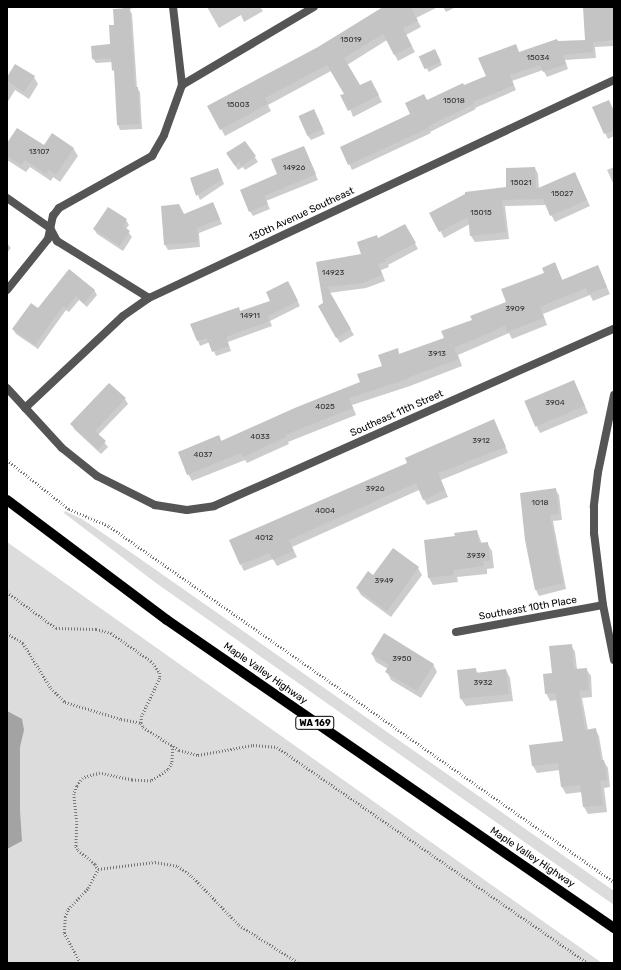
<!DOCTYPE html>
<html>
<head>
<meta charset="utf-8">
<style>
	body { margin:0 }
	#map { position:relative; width:621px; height:970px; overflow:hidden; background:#fff; font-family:Rubik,sans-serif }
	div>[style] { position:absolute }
	.green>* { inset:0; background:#dcdcdc }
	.water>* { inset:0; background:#a3a3a3 }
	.shadow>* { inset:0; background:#0003; transform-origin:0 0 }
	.building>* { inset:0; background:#c4c4c4; transform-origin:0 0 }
	.path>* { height:2.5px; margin-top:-1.25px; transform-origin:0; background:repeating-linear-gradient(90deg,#777 0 1px,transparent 0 3px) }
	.minor>* { height:8px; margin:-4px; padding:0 4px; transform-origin:4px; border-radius:4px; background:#555 }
	.primary>* { height:10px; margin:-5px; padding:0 5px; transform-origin:5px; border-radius:5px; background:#000 }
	span { translate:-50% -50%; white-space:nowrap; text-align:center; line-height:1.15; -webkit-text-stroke:3px #fff; paint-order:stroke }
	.number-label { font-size:8px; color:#313131 }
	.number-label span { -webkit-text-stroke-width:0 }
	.shield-label span { padding:1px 3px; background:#fff; border:1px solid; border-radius:3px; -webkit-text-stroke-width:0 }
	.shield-label { font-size:9px; color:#000; font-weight:700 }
	.street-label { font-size:10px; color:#000 }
	.frame { position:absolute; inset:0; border:8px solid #000; pointer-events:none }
</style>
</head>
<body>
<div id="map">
	<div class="green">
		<div style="clip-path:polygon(65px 511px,82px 519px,126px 549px,614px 891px,614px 905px,156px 583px,64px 513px)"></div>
		<div style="clip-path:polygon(7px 542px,602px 963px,7px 963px)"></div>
	</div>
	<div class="water">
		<div style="clip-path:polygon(7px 711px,22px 719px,24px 730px,20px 747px,20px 811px,22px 841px,7px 849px)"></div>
	</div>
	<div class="shadow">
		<div style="clip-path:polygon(121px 7px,138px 7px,129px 9px,132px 14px,137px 88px,140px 92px,142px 129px,120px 130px,118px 125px,115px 74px,112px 62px,96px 63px,93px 59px,111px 45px,115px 26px,123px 9px)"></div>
		<div style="clip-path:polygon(207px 7px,260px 7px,263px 11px,244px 22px,241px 15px,219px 28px)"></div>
		<div style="clip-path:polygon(384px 7px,438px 7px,416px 18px,421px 27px,406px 35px,415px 52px,398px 61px,387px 40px,347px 65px,360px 87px,374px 87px,382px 102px,353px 117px,345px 94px,331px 71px,268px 105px,271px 111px,225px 136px,209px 107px,318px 48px)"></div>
		<div style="clip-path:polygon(443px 7px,456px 7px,446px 12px)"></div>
		<div style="clip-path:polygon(584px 7px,614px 7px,614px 46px,595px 47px,596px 58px,565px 60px,568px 69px,547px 77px,543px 70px,512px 81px,516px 90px,475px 108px,476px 109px,430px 132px,431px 133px,352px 170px,341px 147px,411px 114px,427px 102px,487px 76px,519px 53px,558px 42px,586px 41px)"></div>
		<div style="left:434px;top:50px;width:17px;height:15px;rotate:62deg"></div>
		<div style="clip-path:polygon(34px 77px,38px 84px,29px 99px,15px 90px,7px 103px,7px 78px)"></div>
		<div style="clip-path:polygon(593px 108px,614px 110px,614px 136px,608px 139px)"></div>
		<div style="clip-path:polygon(316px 115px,325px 134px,311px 140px,308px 136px)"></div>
		<div style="clip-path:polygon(245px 142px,258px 162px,245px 170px,243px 167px,238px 170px,230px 158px)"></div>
		<div style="clip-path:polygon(7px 145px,73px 148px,78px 156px,60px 182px,53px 177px,51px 181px,30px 167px,26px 172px,7px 160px)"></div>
		<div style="clip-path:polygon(306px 152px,318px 180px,266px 201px,270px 209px,253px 216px,250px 211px,279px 175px)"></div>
		<div style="clip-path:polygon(614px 167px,614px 185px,607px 170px)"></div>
		<div style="clip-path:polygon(535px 168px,538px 174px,539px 189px,578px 180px,590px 206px,555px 222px,546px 205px,505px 206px,509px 239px,475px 242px,471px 236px,470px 224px,444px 238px,431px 213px,507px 188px)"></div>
		<div style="clip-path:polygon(218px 169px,224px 184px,200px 200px,191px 178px)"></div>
		<div style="clip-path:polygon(213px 203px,222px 224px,199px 233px,200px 247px,168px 250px,165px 245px,162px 207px,184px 216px)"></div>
		<div style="clip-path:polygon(126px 220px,129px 225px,126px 229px,132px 237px,123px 251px,97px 234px,94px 229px)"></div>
		<div style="clip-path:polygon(408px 231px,418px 249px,388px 265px,389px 267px,381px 270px,385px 281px,366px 288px,329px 293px,354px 335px,340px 343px,319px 307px,324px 304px,317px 263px,362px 255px,378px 239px)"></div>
		<div style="clip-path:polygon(7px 243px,11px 248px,7px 253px)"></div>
		<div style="clip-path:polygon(555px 264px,563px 281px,598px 267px,610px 294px,593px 301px,590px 295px,543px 314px,547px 325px,512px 339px,509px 333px,458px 355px,462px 366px,410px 386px,352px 405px,356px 415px,288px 442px,289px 444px,247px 463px,245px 460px,192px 481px,188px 474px,219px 436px,222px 442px,361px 383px,383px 367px,397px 350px,400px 355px,445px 339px,507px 302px,545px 273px)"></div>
		<div style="clip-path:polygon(70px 270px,94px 290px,97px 295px,87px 307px,79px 300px,69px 312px,66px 310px,38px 349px,16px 334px,13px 329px,38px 309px)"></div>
		<div style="clip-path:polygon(291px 287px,300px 306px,270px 321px,272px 326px,228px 342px,231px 351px,216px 356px,210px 342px,200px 346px,192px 324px,238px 308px,241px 312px,271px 301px)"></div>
		<div style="clip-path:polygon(574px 381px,588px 413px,540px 433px,536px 425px)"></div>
		<div style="clip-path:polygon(125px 399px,128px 404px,98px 435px,108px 447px,101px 454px,74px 429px,72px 424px)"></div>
		<div style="clip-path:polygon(497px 427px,508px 453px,441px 480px,448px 497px,427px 505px,419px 490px,292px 547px,297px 557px,277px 566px,273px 559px,244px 571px,241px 565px)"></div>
		<div style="clip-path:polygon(555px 489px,559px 495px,562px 520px,553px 521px,566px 589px,539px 596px,536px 590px,526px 540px)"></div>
		<div style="clip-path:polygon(477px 531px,482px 544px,487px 543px,492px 551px,494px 568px,487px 569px,487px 574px,457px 577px,458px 582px,433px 585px,429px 578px,456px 537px)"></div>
		<div style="clip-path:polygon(418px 568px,422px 575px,391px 617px,361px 595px,357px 588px,373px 576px)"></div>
		<div style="clip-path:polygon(571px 645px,575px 652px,577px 669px,586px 669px,591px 676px,592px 697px,582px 698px,588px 730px,595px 729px,599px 736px,603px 760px,608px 768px,610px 787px,604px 788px,607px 812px,588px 814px,584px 807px,582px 792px,566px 794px,562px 787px,560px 770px,537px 773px,533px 766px,564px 742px,557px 700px,550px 701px,546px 693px,553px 674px)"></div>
		<div style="clip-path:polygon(372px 654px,433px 664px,437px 672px,421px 698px,391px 680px,387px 672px,388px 669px,376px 662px)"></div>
		<div style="clip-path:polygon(475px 669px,478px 673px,506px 670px,510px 678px,513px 701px,466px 706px,461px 699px)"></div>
	</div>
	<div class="building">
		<div style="clip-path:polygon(383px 7px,411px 7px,418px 21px,403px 28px,412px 46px,394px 55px,383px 34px,344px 58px,360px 85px,371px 80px,379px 95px,348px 111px,340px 95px,344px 94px,327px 65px,265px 98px,268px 104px,220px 130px,207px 106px,318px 47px)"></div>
		<div style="clip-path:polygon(583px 7px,614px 7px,614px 40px,593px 42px,593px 52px,563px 55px,566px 64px,543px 72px,540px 65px,510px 75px,514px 85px,473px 102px,474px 104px,428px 126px,429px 128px,348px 165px,340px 147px,410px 114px,405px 103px,424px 94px,427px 100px,463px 83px,464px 85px,486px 76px,478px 58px,516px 44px,519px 52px,557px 39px,558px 41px,585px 40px)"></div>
		<div style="clip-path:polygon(130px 8px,135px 87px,138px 87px,140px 124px,117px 125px,114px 70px,112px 71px,111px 58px,92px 59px,91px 46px,110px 44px,109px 25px,114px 25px,113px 9px)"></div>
		<div style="left:435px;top:49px;width:14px;height:18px;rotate:65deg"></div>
		<div style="clip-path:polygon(15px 64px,35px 76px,24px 92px,7px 81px,7px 77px)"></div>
		<div style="clip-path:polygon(609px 100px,614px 111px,614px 130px,604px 134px,592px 107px)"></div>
		<div style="left:314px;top:109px;width:22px;height:17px;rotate:66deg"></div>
		<div style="clip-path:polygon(17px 128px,44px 145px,52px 133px,74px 148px,56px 175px,49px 170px,46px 174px,25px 160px,21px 165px,7px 156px,7px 143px)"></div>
		<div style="clip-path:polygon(245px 141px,256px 156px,242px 166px,239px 162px,235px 166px,226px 153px)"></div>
		<div style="clip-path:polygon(304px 146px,316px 174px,264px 196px,268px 204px,249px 212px,240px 190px,277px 174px,271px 159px)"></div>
		<div style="clip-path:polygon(535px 167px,536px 189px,575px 172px,587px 200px,550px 216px,543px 199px,502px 200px,506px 232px,470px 236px,468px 217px,439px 232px,429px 213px,465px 194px,465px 192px,506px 187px,506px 168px)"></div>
		<div style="clip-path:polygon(218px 168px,222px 179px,196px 196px,190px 178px)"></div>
		<div style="clip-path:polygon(213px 202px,220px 219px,197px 228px,198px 242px,164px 245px,161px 206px,179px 204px,184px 214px)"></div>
		<div style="clip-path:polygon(108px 207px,127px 219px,123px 226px,130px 231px,120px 246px,93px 229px)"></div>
		<div style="clip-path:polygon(405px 224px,416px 243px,385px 259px,386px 261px,378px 264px,382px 275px,362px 283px,327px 287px,351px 329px,336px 338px,318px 306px,323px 303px,316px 262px,361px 254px,357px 242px,377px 235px,378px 238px)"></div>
		<div style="clip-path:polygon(555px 262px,562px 280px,598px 265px,607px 287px,588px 294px,586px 288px,540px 307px,544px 318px,507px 332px,505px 326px,454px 348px,459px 359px,407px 378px,407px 379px,349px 398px,353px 408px,285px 435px,286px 437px,243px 457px,241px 453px,187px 475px,178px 452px,219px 435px,221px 441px,297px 407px,360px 382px,357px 374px,382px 366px,378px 355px,398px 348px,399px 354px,444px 338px,441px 331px,472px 320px,470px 316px,506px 302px,501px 289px,544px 273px,542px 268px)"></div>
		<div style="clip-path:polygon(69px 269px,95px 290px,84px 303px,76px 296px,66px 308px,63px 306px,35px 345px,12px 329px,31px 303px,38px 308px)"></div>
		<div style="clip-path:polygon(288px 281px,298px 301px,268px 316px,270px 321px,226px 337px,229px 346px,212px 352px,207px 338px,197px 341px,190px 324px,239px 307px,240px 311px,270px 301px,266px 292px)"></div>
		<div style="left:574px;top:380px;width:28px;height:54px;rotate:67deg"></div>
		<div style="clip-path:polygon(109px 383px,126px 398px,95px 431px,106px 441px,98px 450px,70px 424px)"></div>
		<div style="clip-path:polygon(494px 419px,506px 447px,438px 473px,445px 490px,423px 500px,416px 483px,289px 540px,294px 551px,273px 560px,269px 553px,240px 565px,229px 540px,407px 463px,405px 458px)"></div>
		<div style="clip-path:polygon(556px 488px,559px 514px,550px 515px,563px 583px,535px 590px,525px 540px,520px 493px)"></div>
		<div style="clip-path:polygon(477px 530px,479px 543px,488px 542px,490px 561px,483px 561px,484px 566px,453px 570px,454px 575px,428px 578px,424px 540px,455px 536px,454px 533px)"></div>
		<div style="clip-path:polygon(393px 548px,419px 567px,387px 611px,356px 588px,368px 571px,373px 575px)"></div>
		<div style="clip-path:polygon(384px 633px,434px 664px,417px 691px,385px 672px,389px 665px,371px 654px)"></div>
		<div style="clip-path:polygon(572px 644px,574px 669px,587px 668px,589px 690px,579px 691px,585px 730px,596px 728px,601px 760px,604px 760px,607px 780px,600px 781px,603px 805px,583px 807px,580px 785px,561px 787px,558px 763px,532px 766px,529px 745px,563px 741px,555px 693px,545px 694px,543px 674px,552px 673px,549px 646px)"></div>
		<div style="clip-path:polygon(476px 668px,476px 673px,506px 669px,509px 694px,460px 699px,457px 670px)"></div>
	</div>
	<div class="path">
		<div style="left:7px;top:460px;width:79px;rotate:38.3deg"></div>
		<div style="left:69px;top:509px;width:43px;rotate:23deg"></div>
		<div style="left:109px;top:526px;width:618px;rotate:35.18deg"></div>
		<div style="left:7px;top:592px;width:61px;rotate:36.3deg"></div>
		<div style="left:56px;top:628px;width:40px;rotate:1.4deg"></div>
		<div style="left:96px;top:629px;width:16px;rotate:15deg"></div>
		<div style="left:111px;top:633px;width:49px;rotate:35deg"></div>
		<div style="left:151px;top:661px;width:15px;rotate:53deg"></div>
		<div style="left:160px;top:673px;width:5px;rotate:90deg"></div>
		<div style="left:160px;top:678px;width:42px;rotate:115.3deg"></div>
		<div style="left:142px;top:716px;width:7px;rotate:98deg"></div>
		<div style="left:141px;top:723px;width:4px;rotate:63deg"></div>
		<div style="left:143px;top:727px;width:43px;rotate:32.6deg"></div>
		<div style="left:179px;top:750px;width:20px;rotate:15deg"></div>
		<div style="left:198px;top:755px;width:56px;rotate:-10.3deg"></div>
		<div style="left:253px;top:745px;width:24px;rotate:5deg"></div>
		<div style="left:277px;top:747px;width:379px;rotate:34.8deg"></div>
		<div style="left:7px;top:633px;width:19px;rotate:32deg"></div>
		<div style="left:23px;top:643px;width:53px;rotate:58.1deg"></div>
		<div style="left:51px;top:688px;width:20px;rotate:45deg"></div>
		<div style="left:65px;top:702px;width:59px;rotate:16.9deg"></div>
		<div style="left:121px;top:719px;width:20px;rotate:11deg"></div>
		<div style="left:173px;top:746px;width:17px;rotate:93deg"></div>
		<div style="left:172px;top:763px;width:8px;rotate:120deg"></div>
		<div style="left:168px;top:770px;width:20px;rotate:147deg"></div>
		<div style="left:151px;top:781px;width:19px;rotate:-177deg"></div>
		<div style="left:132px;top:780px;width:33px;rotate:-168deg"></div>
		<div style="left:100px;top:773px;width:18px;rotate:164deg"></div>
		<div style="left:83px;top:778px;width:10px;rotate:127deg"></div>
		<div style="left:77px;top:786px;width:9px;rotate:111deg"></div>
		<div style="left:74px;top:794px;width:27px;rotate:84deg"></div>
		<div style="left:77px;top:821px;width:25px;rotate:92deg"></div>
		<div style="left:76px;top:846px;width:4px;rotate:63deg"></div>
		<div style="left:78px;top:850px;width:22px;rotate:39deg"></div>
		<div style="left:95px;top:864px;width:6px;rotate:59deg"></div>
		<div style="left:98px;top:869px;width:57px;rotate:-7deg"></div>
		<div style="left:155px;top:862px;width:23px;rotate:10deg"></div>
		<div style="left:178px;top:866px;width:17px;rotate:36deg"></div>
		<div style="left:192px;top:876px;width:68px;rotate:46.2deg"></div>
		<div style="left:239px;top:925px;width:71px;rotate:32.3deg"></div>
		<div style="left:80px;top:963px;width:34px;rotate:-118deg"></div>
		<div style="left:64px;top:933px;width:16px;rotate:-86deg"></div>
		<div style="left:65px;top:917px;width:9px;rotate:-69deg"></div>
		<div style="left:68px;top:909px;width:29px;rotate:-46deg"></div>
		<div style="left:88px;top:888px;width:21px;rotate:-62deg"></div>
	</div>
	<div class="minor">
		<div style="left:173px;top:7px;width:79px;rotate:83.4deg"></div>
		<div style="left:7px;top:198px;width:52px;rotate:34.9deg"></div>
		<div style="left:50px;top:228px;width:15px;rotate:62deg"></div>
		<div style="left:57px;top:241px;width:108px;rotate:31.8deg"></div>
		<div style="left:7px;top:290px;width:65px;rotate:-51.2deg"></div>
		<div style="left:48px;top:239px;width:24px;rotate:-78deg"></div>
		<div style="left:53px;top:216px;width:10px;rotate:-53deg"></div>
		<div style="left:59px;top:208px;width:107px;rotate:-29.2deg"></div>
		<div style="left:152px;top:156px;width:24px;rotate:-60deg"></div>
		<div style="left:164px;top:135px;width:53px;rotate:-70.2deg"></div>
		<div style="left:182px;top:85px;width:153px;rotate:-30.6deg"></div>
		<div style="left:7px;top:388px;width:81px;rotate:47.5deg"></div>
		<div style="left:62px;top:448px;width:45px;rotate:38.7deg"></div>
		<div style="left:97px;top:476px;width:65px;rotate:26.6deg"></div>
		<div style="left:155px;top:505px;width:32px;rotate:9deg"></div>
		<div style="left:187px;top:510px;width:27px;rotate:-8deg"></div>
		<div style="left:214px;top:506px;width:437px;rotate:-23.9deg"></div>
		<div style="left:614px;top:395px;width:79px;rotate:101.7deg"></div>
		<div style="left:598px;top:472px;width:35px;rotate:97deg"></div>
		<div style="left:594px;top:507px;width:26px;rotate:90deg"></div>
		<div style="left:594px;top:533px;width:73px;rotate:82.9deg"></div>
		<div style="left:603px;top:605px;width:56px;rotate:78.7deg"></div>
		<div style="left:25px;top:408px;width:134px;rotate:-43.2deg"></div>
		<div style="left:123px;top:316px;width:32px;rotate:-35deg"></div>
		<div style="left:149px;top:298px;width:514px;rotate:-25.12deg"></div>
		<div style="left:456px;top:632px;width:149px;rotate:-10.4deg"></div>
	</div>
	<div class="primary">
		<div style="left:7px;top:500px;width:200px;rotate:36.9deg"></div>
		<div style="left:167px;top:620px;width:543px;rotate:34.57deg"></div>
	</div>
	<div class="number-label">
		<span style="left:351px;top:40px">15019</span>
		<span style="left:538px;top:58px">15034</span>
		<span style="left:454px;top:101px">15018</span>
		<span style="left:238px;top:105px">15003</span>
		<span style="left:39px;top:152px">13107</span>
		<span style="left:294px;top:168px">14926</span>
		<span style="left:521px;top:183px">15021</span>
		<span style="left:562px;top:194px">15027</span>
		<span style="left:481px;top:213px">15015</span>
		<span style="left:333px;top:273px">14923</span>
		<span style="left:515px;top:309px">3909</span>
		<span style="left:250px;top:316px">14911</span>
		<span style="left:437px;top:354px">3913</span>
		<span style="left:555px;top:403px">3904</span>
		<span style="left:325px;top:407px">4025</span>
		<span style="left:260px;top:437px">4033</span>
		<span style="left:481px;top:441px">3912</span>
		<span style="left:203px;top:455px">4037</span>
		<span style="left:375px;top:489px">3926</span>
		<span style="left:540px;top:503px">1018</span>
		<span style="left:325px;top:511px">4004</span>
		<span style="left:264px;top:538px">4012</span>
		<span style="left:476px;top:556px">3939</span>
		<span style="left:384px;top:581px">3949</span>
		<span style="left:402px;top:659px">3950</span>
		<span style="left:483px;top:683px">3932</span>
	</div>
	<div class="shield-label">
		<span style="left:315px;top:723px">WA 169</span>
	</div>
	<div class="street-label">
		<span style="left:302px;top:215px;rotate:-25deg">130th Avenue Southeast</span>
		<span style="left:397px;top:414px;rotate:-24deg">Southeast 11th Street</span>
		<span style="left:528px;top:609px;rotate:-10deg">Southeast 10th Place</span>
		<span style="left:265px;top:674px;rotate:35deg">Maple Valley Highway</span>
		<span style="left:532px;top:858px;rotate:34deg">Maple Valley Highway</span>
	</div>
	<div class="frame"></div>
</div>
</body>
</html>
